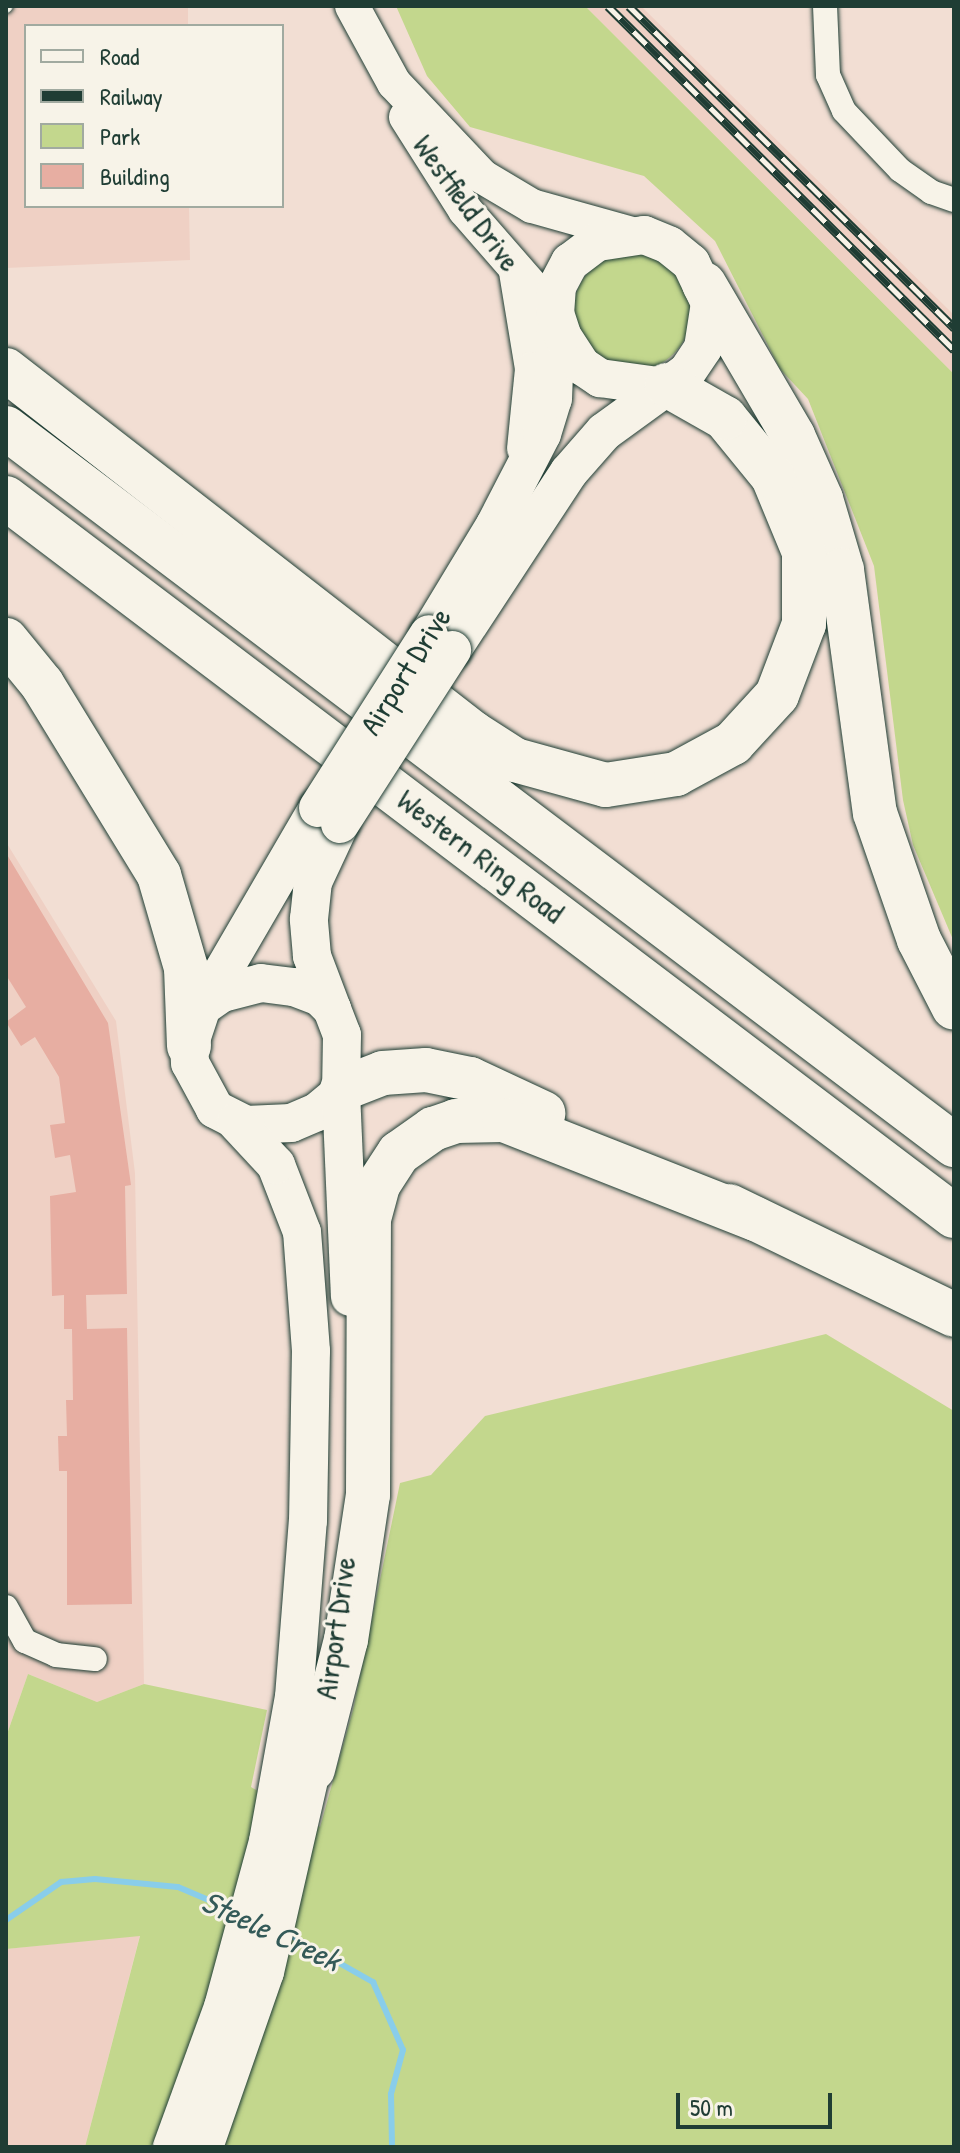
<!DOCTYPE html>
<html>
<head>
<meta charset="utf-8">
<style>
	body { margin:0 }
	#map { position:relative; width:960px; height:2153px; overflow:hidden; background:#f2ded3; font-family:"Patrick Hand",sans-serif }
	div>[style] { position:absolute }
	.built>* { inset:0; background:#efd0c4 }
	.green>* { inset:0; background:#c3d78d }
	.round { border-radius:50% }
	.stream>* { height:6px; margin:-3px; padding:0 3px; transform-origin:3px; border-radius:3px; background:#89cdea }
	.building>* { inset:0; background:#e7aea2 }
	.roads { filter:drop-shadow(0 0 2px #1f3d34) drop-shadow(0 0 2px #1f3d34) }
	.lane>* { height:12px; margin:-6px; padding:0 6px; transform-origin:6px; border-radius:6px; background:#f7f3e8 }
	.street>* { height:24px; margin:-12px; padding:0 12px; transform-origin:12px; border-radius:12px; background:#f7f3e8 }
	.secondary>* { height:34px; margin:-17px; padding:0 17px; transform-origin:17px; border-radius:17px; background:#f7f3e8 }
	.primary>* { height:38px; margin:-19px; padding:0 19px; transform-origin:19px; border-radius:19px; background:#f7f3e8 }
	.highway>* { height:44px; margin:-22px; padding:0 22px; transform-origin:22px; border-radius:22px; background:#f7f3e8 }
	.rail>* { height:9px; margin-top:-4.5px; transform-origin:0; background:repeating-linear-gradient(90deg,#f7f3e8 0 18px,#1f3d34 0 36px); box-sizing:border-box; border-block:2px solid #1f3d34 }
	.bridges { filter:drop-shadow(0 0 2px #1f3d34) drop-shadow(0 0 2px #1f3d34) }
	.primary-bridge>* { height:38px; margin:-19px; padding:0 19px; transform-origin:19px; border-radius:19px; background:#f7f3e8 }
	span { translate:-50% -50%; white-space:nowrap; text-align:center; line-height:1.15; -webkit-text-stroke:6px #f7f3e8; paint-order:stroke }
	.street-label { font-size:30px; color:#1f3d34 }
	.water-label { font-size:32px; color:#345a58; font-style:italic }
	.frame { position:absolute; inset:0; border:8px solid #1f3d34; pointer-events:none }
	.legend { position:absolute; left:24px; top:24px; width:260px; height:184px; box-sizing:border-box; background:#f7f3e8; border:2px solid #a1aaa0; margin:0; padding:10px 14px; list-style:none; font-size:24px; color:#1f3d34 }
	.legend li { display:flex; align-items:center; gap:16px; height:40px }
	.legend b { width:40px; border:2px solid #a1aaa0 }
	.scale { position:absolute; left:676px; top:2093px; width:156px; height:36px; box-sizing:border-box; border:4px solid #1f3d34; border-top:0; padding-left:10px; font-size:24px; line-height:28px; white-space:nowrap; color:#1f3d34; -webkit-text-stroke:6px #f7f3e8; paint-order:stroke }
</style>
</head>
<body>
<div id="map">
	<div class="built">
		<div style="clip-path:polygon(6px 6px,188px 6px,188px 26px,26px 26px,26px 206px,189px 206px,190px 260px,6px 268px)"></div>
		<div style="clip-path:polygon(585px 6px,641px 6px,954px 315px,954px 374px)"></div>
		<div style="clip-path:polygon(6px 842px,116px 1021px,135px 1173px,144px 1684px,97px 1702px,28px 1674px,6px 1737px)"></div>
		<div style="clip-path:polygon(140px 1935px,85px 2147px,6px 2147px,6px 1949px)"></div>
	</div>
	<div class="green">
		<div style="clip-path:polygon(396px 6px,585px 6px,954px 374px,954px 942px,913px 845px,903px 800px,874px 566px,808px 399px,780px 369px,715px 241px,644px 176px,470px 127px,427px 76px)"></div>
		<div class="round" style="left:573px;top:253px;width:118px;height:118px"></div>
		<div style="clip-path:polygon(826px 1334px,954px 1411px,954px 2147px,85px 2147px,140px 1936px,6px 1949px,6px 1737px,28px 1674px,97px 1702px,144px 1684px,267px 1710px,251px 1787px,320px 1827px,353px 1710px,400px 1483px,431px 1475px,485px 1416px)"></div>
	</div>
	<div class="stream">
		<div style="left:6px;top:1920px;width:67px;rotate:-34.6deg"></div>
		<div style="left:61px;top:1882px;width:34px;rotate:-5deg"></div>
		<div style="left:95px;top:1879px;width:83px;rotate:5.5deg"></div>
		<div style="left:178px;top:1887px;width:64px;rotate:23deg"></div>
		<div style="left:288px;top:1934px;width:98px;rotate:29.5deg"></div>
		<div style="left:373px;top:1982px;width:74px;rotate:66.2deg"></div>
		<div style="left:403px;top:2050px;width:46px;rotate:105.3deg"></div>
		<div style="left:391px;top:2094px;width:53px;rotate:88.9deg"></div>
	</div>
	<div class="building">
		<div style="clip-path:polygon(6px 853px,108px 1023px,131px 1185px,125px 1186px,127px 1294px,86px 1295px,87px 1329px,127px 1328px,132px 1604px,67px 1605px,67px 1471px,59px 1471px,58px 1436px,67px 1436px,66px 1400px,73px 1400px,72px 1329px,64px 1329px,64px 1295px,52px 1296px,50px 1196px,76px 1192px,70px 1155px,55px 1158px,50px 1125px,65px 1123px,59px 1077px,35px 1037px,21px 1046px,6px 1022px,26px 1007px,6px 975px)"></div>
	</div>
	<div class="roads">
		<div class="lane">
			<div style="left:6px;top:7px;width:1px;rotate:-45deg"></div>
		</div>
		<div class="street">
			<div style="left:825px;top:6px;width:69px;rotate:87.5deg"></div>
			<div style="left:828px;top:75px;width:39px;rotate:66deg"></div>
			<div style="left:844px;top:111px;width:81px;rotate:46.5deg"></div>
			<div style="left:900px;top:170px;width:38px;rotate:35deg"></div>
			<div style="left:931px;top:192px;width:24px;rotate:19deg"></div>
			<div style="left:6px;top:1607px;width:39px;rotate:61deg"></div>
			<div style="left:25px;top:1641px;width:34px;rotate:24deg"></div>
			<div style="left:56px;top:1655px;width:39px;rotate:6deg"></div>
		</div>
		<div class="secondary">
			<div style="left:352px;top:6px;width:88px;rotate:61.4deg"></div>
			<div style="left:394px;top:83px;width:129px;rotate:46.6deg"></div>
			<div style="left:483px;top:177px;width:57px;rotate:30.6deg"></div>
			<div style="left:532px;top:206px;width:108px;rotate:15.6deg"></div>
			<div style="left:406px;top:117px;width:110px;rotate:57.6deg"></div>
			<div style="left:465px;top:210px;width:137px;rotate:48.9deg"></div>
			<div style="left:516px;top:272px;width:98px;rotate:80.6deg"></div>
			<div style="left:532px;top:369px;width:80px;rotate:95.7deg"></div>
		</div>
		<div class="primary">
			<div style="left:429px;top:634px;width:127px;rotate:-58.8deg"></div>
			<div style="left:495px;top:525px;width:102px;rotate:-62.7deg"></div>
			<div style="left:542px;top:434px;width:37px;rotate:-73deg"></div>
			<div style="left:553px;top:399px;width:75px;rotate:-87.7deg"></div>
			<div style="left:452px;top:650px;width:213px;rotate:-56.7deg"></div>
			<div style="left:569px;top:472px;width:53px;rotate:-48.8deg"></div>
			<div style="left:604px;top:432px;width:102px;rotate:-35.9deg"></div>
			<div style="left:687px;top:372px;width:29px;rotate:-56deg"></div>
			<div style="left:703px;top:348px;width:46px;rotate:-81.2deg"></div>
			<div style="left:710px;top:303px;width:44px;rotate:-115.4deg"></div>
			<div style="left:691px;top:263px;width:28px;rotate:-141deg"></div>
			<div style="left:669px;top:245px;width:27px;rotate:-158deg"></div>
			<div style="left:644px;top:235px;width:48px;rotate:171.5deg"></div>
			<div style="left:597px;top:242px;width:34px;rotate:143deg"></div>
			<div style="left:570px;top:262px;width:27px;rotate:118deg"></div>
			<div style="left:557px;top:286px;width:27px;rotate:94deg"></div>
			<div style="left:555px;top:313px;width:25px;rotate:72deg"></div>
			<div style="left:563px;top:337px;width:35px;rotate:57deg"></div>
			<div style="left:582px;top:366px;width:22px;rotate:34deg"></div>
			<div style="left:600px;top:378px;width:66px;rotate:7.9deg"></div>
			<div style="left:202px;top:1007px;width:24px;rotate:-35deg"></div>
			<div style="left:222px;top:993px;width:40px;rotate:-14.4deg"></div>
			<div style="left:261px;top:983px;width:33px;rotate:7deg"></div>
			<div style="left:294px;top:987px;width:28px;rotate:21deg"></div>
			<div style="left:320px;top:997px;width:17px;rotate:45deg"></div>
			<div style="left:332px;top:1009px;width:28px;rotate:69deg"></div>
			<div style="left:342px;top:1035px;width:57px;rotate:91deg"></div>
			<div style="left:341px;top:1092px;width:31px;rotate:140deg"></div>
			<div style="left:317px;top:1112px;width:28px;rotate:157deg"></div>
			<div style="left:291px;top:1123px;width:45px;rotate:177.5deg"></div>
			<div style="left:246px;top:1125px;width:35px;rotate:-153deg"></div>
			<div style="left:215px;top:1109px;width:52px;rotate:-118.5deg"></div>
			<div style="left:190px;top:1063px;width:17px;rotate:-93deg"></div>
			<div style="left:189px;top:1046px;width:41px;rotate:-71.6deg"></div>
			<div style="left:202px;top:1007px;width:230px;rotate:-59.8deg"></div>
			<div style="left:332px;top:1009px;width:57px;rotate:-110.7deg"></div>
			<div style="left:312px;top:956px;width:37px;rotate:-95deg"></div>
			<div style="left:309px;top:919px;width:37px;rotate:-84deg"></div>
			<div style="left:313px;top:882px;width:64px;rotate:-65deg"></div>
			<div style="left:341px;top:1092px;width:205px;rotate:87.5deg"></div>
			<div style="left:172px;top:2147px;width:149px;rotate:-70deg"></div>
			<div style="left:223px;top:2007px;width:172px;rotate:-74.8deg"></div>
			<div style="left:268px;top:1841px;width:146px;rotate:-79.8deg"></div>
			<div style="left:294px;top:1697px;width:177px;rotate:-85.5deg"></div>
			<div style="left:308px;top:1521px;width:170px;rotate:-89deg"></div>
			<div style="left:311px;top:1351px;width:119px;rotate:-94.3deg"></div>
			<div style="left:302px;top:1232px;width:72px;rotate:-111.2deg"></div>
			<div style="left:276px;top:1165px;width:59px;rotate:-132.9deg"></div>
			<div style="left:204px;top:2147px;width:185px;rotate:-70.8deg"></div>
			<div style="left:265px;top:1972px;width:238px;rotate:-77.1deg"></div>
		</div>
		<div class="highway">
			<div style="left:704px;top:284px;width:176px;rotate:59.6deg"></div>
			<div style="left:793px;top:436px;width:69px;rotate:66deg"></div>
			<div style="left:821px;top:499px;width:74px;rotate:73.5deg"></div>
			<div style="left:842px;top:570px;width:245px;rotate:82.3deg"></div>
			<div style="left:875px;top:813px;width:134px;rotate:70.9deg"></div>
			<div style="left:919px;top:940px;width:76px;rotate:62.8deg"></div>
			<div style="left:6px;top:370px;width:591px;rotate:37.86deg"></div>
			<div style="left:473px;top:733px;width:50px;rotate:32.7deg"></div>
			<div style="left:515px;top:760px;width:94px;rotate:15.4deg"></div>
			<div style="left:606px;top:785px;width:71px;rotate:-8.9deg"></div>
			<div style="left:676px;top:774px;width:65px;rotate:-28.5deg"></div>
			<div style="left:733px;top:743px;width:65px;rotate:-47.5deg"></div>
			<div style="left:777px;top:695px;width:76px;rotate:-69.2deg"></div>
			<div style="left:804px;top:624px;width:72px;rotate:-90deg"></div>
			<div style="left:804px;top:552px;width:81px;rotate:-112.5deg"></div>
			<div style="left:773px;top:477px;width:76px;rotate:-129.1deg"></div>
			<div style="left:725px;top:418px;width:67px;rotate:-150.4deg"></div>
			<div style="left:6px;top:428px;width:1189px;rotate:37.1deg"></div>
			<div style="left:6px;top:498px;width:1189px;rotate:37.14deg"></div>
			<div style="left:6px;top:640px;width:57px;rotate:50.7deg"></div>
			<div style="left:42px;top:684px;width:224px;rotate:58.5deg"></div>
			<div style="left:159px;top:875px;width:97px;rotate:73.8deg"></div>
			<div style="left:186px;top:968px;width:78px;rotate:87.8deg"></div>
			<div style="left:342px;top:1089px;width:44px;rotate:-21.3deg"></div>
			<div style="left:383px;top:1073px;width:43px;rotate:-4deg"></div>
			<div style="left:426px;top:1070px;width:45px;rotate:11.6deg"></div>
			<div style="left:470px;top:1079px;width:81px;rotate:25deg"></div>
			<div style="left:729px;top:1206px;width:250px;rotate:25.8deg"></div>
			<div style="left:313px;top:1769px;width:133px;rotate:-75.7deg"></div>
			<div style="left:346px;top:1640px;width:147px;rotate:-81.4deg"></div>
			<div style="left:368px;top:1495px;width:276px;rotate:-89.8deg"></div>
			<div style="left:369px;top:1219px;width:35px;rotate:-75deg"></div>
			<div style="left:378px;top:1185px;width:38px;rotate:-57deg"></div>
			<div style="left:399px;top:1153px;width:42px;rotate:-35.2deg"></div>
			<div style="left:433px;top:1129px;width:24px;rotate:-19deg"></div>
			<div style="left:456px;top:1121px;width:48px;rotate:-1.2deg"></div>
			<div style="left:504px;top:1120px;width:270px;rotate:21.5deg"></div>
		</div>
	</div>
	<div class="rail">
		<div style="left:608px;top:6px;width:488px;rotate:44.8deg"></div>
		<div style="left:629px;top:6px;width:458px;rotate:44.7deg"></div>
	</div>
	<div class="bridges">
		<div class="primary-bridge">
			<div style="left:318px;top:808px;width:206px;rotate:-57.5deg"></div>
			<div style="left:340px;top:824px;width:207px;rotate:-57.2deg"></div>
		</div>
	</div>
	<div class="street-label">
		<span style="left:467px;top:203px;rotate:54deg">Westfield Drive</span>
		<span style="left:405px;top:671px;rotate:-58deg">Airport Drive</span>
		<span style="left:481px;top:856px;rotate:37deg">Western Ring Road</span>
		<span style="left:335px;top:1628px;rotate:-82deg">Airport Drive</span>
	</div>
	<div class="water-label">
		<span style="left:271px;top:1931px;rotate:25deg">Steele Creek</span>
	</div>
	<div class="frame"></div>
	<ul class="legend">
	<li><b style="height:10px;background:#f7f3e8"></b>Road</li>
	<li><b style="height:10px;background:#1f3d34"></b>Railway</li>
	<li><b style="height:22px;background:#c3d78d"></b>Park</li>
	<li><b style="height:22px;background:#e7aea2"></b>Building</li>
	</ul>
	<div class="scale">50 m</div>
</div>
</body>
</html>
